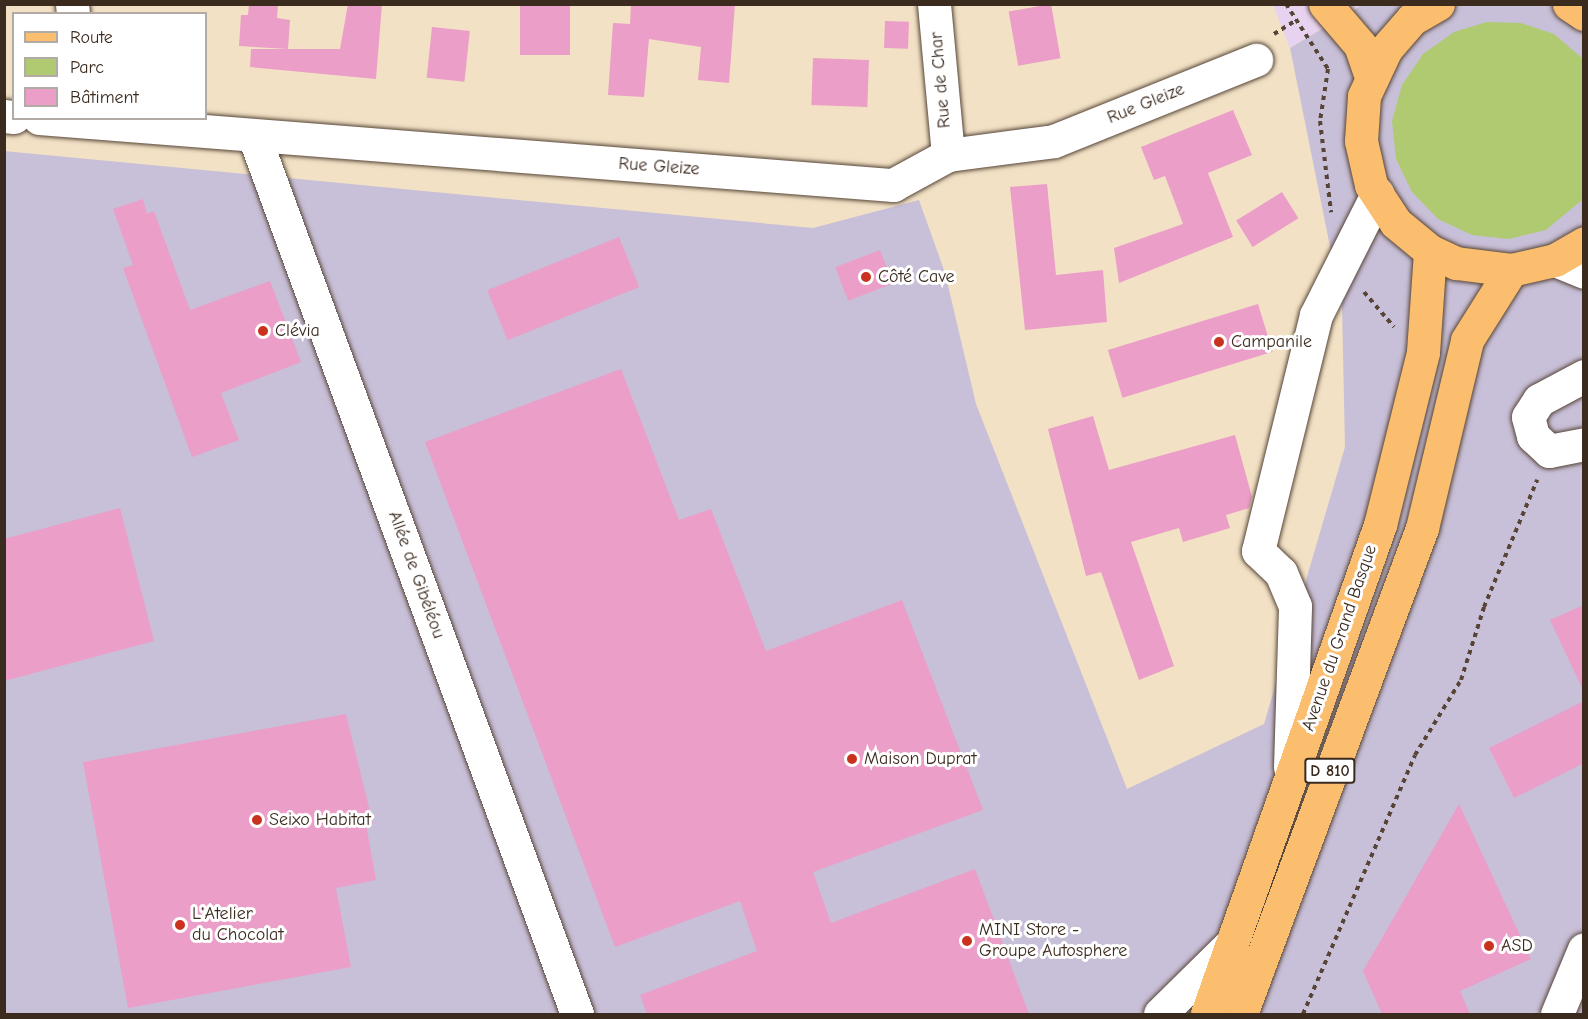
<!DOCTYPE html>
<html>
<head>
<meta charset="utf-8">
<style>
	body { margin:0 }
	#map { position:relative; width:1588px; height:1019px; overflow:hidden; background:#f2e1c5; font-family:"Comic Neue",sans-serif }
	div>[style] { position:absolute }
	.built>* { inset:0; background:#e7d2ef }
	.industrial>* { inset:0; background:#c8bfd8 }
	.green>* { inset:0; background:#afca71 }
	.building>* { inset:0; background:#eb9ec7; transform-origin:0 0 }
	.path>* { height:4px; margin-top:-2px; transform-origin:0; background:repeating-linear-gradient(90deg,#564537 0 4.5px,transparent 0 9px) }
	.roads { filter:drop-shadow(0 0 2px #564537) drop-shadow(0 0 2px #564537) }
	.minor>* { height:33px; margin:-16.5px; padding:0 16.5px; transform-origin:16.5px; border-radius:16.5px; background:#fff }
	.major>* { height:33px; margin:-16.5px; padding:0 16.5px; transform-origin:16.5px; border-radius:16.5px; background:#fbbd6e }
	.dots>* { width:16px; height:16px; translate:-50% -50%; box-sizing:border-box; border:3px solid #fff; border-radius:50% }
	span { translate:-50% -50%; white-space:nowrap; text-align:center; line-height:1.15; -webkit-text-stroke:6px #fff; paint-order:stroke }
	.shield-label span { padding:2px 4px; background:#fff; border:2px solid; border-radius:4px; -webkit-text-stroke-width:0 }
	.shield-label { font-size:16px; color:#3b2a1e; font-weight:700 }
	.street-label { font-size:18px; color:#3b2a1e }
	.poi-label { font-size:18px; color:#3b2a1e }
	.left { translate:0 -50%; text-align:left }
	.frame { position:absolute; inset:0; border:6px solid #3b2a1e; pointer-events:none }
	.legend { position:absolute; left:12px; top:12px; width:195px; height:108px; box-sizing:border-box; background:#fff; border:2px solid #b1aaa5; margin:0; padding:8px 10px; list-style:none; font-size:18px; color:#3b2a1e }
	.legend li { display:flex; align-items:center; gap:12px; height:30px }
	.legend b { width:30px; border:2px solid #b1aaa5 }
</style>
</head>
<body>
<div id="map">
	<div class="built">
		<div style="clip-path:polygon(1273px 5px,1362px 5px,1290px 48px)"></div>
	</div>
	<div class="industrial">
		<div style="clip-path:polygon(1362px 5px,1583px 5px,1583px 1014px,5px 1014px,4px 151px,813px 228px,919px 200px,945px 273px,976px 404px,1127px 789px,1264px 724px,1345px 447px,1342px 306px,1290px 48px)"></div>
	</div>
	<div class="green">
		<div style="clip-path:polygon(1487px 22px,1521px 23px,1554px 34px,1583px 59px,1583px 199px,1546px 230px,1509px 239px,1472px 235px,1438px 219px,1412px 192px,1396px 159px,1392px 121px,1402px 85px,1423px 54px,1454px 32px)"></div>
	</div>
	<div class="building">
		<div style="clip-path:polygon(249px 4px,278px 4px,277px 18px,290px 20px,288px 49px,239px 46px,241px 15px,248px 15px)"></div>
		<div style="clip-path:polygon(348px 4px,382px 4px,376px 79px,250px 67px,251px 49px,340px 49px)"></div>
		<div style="left:520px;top:4px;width:50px;height:51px"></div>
		<div style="clip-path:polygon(631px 4px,735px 4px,729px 83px,698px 80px,701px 47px,649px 39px,644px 97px,608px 95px,613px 23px,630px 24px)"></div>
		<div style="left:1051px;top:4px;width:55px;height:43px;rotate:80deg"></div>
		<div style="left:885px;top:21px;width:24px;height:27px;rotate:2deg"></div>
		<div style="left:432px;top:27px;width:38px;height:51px;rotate:6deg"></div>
		<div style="left:813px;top:58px;width:56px;height:47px;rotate:2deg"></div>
		<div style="clip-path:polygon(1233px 110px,1252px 155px,1208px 173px,1233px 237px,1119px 283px,1114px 248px,1183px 224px,1165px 176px,1154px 180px,1141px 147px)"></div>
		<div style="clip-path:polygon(1047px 184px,1056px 275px,1103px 270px,1107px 322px,1025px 330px,1010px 187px)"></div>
		<div style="left:1282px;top:192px;width:31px;height:54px;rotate:58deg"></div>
		<div style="clip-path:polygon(143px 199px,147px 214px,154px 211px,190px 310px,270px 281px,301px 362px,221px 393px,239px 440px,192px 457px,123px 268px,133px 265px,113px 209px)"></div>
		<div style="left:619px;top:237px;width:54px;height:142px;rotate:68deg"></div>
		<div style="left:880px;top:250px;width:36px;height:48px;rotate:69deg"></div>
		<div style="left:1258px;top:304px;width:50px;height:157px;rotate:73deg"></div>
		<div style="clip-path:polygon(621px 369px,679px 520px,711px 509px,766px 651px,902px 600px,983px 810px,813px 872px,831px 923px,975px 869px,1029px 1014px,647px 1014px,640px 995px,757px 951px,740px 901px,615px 947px,425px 442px)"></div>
		<div style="clip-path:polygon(1093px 416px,1109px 470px,1235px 435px,1252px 497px,1249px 508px,1226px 515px,1230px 528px,1183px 542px,1179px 528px,1131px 542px,1174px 666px,1139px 680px,1101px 572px,1086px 576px,1048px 429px)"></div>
		<div style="clip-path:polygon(120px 508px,154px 641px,4px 681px,4px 539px)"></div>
		<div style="clip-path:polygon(1584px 605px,1584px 692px,1550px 620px)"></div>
		<div style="clip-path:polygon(1584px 701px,1584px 763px,1514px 798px,1489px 748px)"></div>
		<div style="clip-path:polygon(346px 714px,373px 824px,366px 825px,376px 880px,336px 888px,351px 967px,128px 1008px,83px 762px)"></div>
		<div style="clip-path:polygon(1459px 804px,1531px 959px,1460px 991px,1470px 1014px,1382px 1014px,1363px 971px)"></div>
	</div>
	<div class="path">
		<div style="left:1286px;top:4px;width:77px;rotate:57.1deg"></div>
		<div style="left:1328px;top:69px;width:53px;rotate:98.7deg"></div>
		<div style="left:1320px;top:121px;width:92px;rotate:83.1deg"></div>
		<div style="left:1274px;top:34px;width:25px;rotate:-32deg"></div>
		<div style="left:1364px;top:292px;width:46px;rotate:49.4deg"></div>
		<div style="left:1303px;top:1014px;width:282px;rotate:-66.6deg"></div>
		<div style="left:1415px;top:755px;width:88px;rotate:-58.5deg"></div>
		<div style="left:1461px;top:680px;width:77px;rotate:-72.5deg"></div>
		<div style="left:1484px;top:607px;width:138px;rotate:-67.3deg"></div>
	</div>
	<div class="roads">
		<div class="minor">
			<div style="left:72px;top:4px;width:10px;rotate:84deg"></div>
			<div style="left:934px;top:4px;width:152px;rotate:84.7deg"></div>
			<div style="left:4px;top:116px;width:10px;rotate:6deg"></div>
			<div style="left:39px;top:118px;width:857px;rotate:4.49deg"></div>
			<div style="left:893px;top:185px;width:63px;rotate:-28.6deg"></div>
			<div style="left:948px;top:155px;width:107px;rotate:-7.5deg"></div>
			<div style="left:1054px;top:141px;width:218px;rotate:-21.9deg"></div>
			<div style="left:254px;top:136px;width:936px;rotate:69.8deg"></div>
			<div style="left:1555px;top:260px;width:31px;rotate:22deg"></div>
			<div style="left:1584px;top:376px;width:51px;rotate:151.9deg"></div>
			<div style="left:1539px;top:400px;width:20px;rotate:123deg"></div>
			<div style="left:1528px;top:417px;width:20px;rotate:75deg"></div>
			<div style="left:1533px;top:436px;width:22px;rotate:43deg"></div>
			<div style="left:1549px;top:451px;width:36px;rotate:-11deg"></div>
			<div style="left:1290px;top:767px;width:161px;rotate:-88.2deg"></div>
			<div style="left:1295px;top:606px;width:36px;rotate:-113deg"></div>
			<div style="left:1281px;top:573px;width:32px;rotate:-136deg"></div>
			<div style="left:1258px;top:551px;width:243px;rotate:-76.2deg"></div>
			<div style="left:1316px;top:315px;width:136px;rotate:-63.2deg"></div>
			<div style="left:1160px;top:1014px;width:101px;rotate:-44.6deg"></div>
			<div style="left:1557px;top:1014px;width:70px;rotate:-67.4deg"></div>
		</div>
		<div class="major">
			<div style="left:1325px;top:4px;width:54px;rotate:49.5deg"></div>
			<div style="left:1360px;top:45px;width:36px;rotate:71deg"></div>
			<div style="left:1438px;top:4px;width:30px;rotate:150deg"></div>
			<div style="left:1412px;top:19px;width:40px;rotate:131deg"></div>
			<div style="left:1386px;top:49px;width:52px;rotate:115.1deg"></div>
			<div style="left:1364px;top:96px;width:45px;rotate:93.8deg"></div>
			<div style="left:1361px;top:141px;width:45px;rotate:77.2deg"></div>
			<div style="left:1371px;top:185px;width:45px;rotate:56.7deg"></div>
			<div style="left:1396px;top:223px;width:44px;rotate:39.5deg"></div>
			<div style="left:1430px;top:251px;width:29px;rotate:25deg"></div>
			<div style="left:1456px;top:263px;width:55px;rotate:7.3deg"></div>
			<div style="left:1511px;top:270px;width:45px;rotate:-12.8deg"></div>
			<div style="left:1555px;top:260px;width:34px;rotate:-30deg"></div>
			<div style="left:1569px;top:4px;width:18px;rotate:34deg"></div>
			<div style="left:1207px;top:1014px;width:519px;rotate:-70.52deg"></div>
			<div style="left:1380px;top:525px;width:178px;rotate:-76deg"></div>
			<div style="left:1423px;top:352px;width:101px;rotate:-86deg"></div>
			<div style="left:1241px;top:1014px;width:519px;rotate:-69.57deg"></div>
			<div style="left:1422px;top:528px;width:193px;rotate:-76.5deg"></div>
			<div style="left:1467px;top:340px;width:83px;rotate:-57.8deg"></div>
		</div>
	</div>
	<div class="dots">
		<div style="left:866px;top:277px;background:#c8321e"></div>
		<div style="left:263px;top:331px;background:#c8321e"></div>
		<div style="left:1219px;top:342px;background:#c8321e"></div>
		<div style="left:852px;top:759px;background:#c8321e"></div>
		<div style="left:257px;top:820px;background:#c8321e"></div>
		<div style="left:180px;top:925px;background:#c8321e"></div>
		<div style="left:967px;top:941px;background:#c8321e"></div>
		<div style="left:1489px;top:946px;background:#c8321e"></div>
	</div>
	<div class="shield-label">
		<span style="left:1330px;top:771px">D 810</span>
	</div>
	<div class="street-label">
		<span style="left:941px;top:80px;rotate:-95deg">Rue de Char</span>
		<span style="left:1146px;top:104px;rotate:-22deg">Rue Gleize</span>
		<span style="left:659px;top:167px;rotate:4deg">Rue Gleize</span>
		<span style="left:416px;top:575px;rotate:70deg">Allée de Gibéléou</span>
		<span style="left:1340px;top:638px;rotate:-71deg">Avenue du Grand Basque</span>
	</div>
	<div class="poi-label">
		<span class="left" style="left:878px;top:277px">Côté Cave</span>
		<span class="left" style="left:275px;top:331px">Clévia</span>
		<span class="left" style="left:1231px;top:342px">Campanile</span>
		<span class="left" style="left:864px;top:759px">Maison Duprat</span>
		<span class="left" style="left:269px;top:820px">Seixo Habitat</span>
		<span class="left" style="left:192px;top:925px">L'Atelier<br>du Chocolat</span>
		<span class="left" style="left:979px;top:941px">MINI Store -<br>Groupe Autosphere</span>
		<span class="left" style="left:1501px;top:946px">ASD</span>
	</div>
	<div class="frame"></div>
	<ul class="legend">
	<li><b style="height:8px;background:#fbbd6e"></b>Route</li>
	<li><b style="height:16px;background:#afca71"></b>Parc</li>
	<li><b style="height:16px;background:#eb9ec7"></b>Bâtiment</li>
	</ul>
</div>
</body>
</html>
